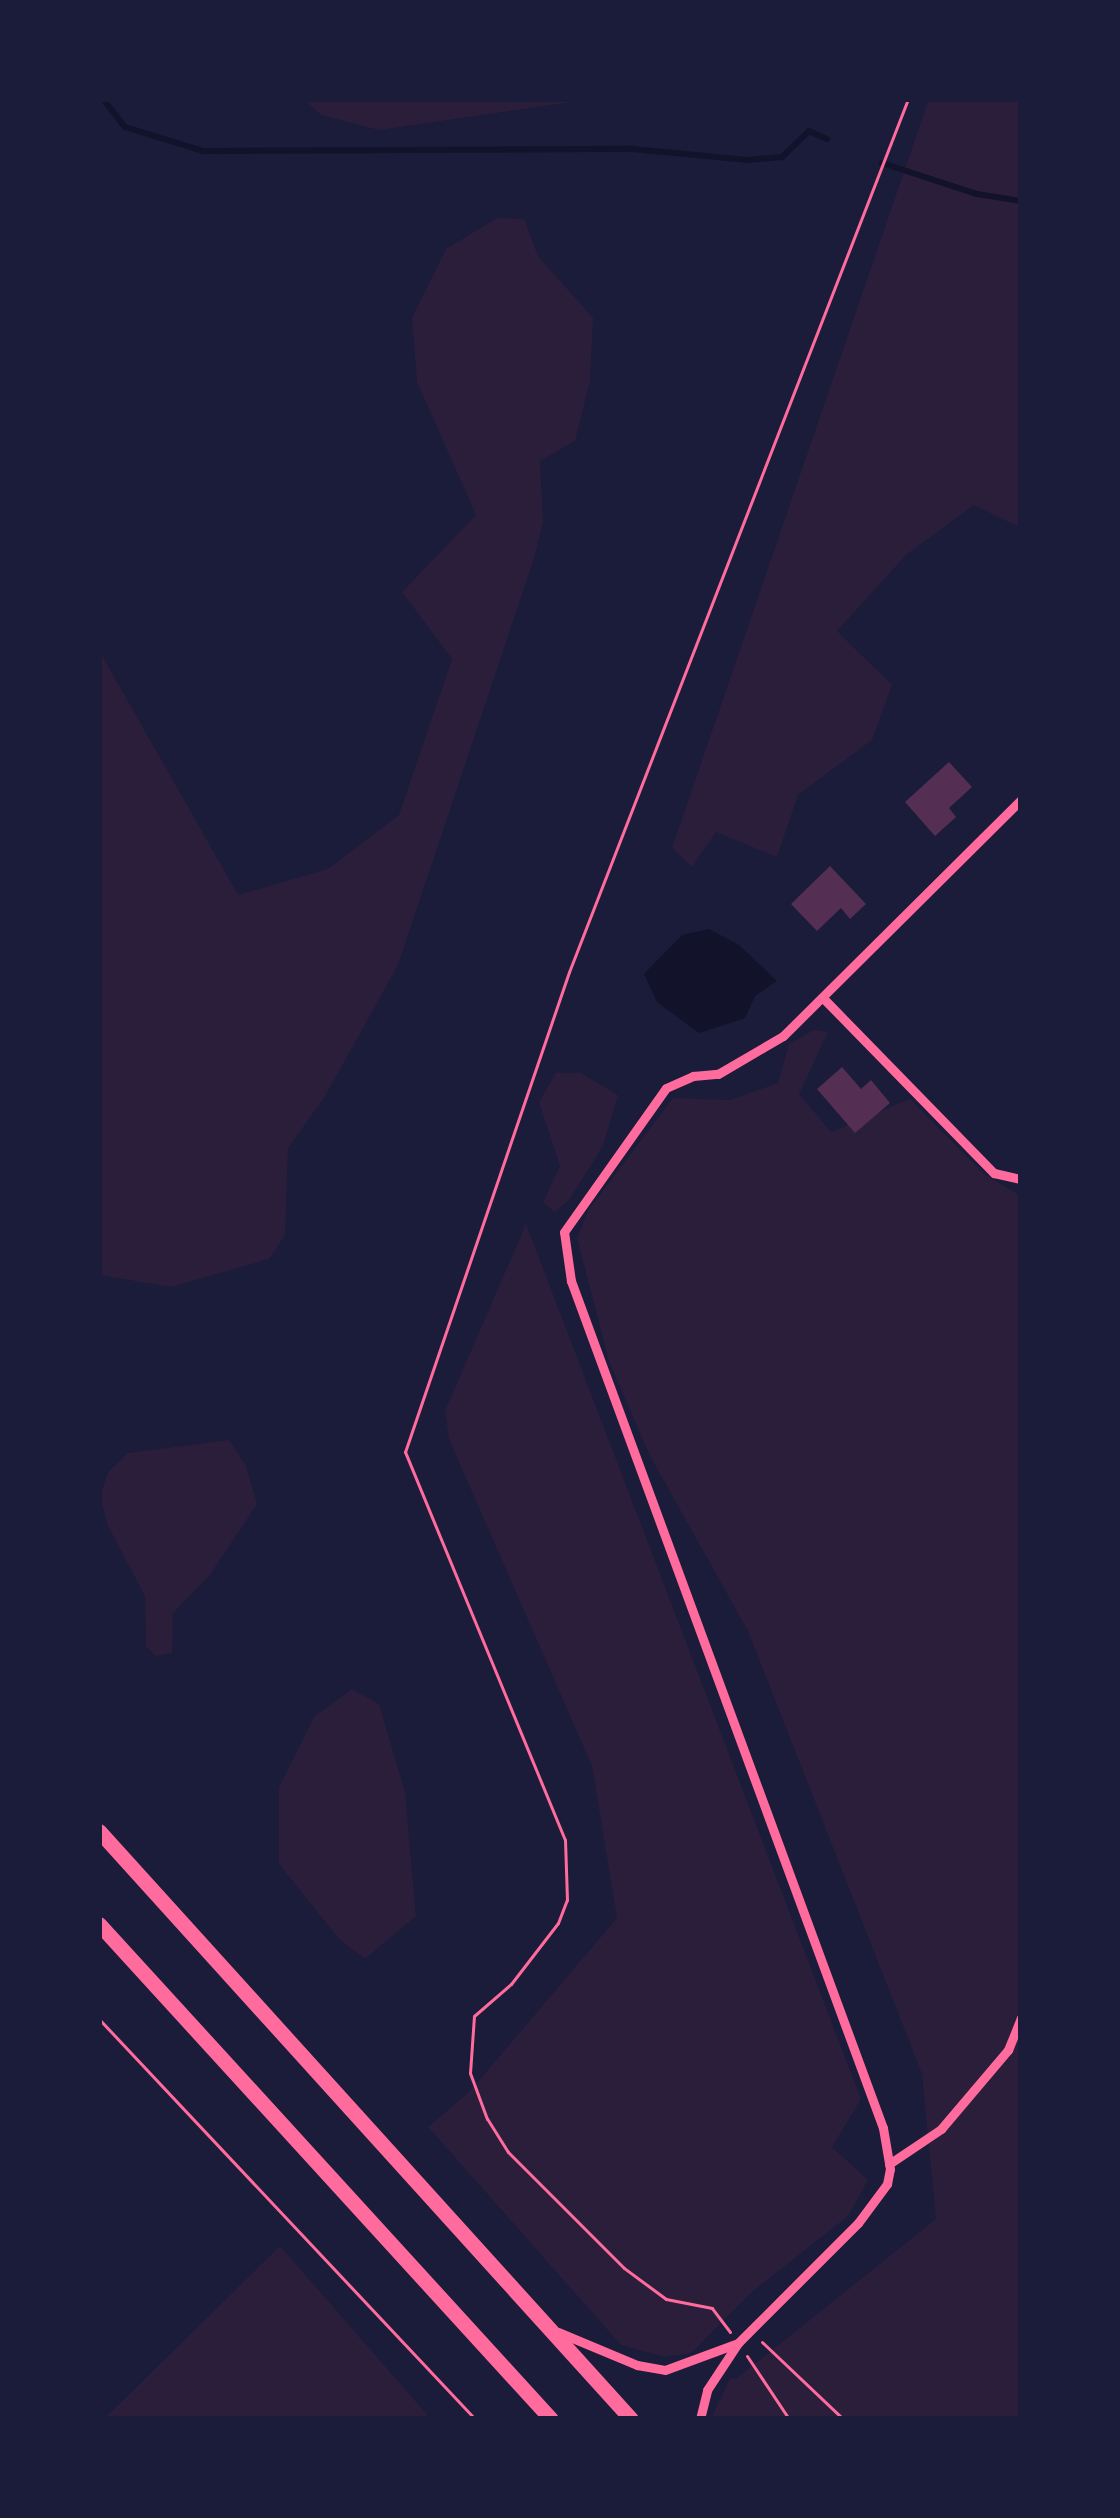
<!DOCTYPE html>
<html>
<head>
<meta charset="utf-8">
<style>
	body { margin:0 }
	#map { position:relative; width:1120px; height:2518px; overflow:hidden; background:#1b1b3a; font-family:Lato,sans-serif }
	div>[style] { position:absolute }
	.green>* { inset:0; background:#2a1e3b }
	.water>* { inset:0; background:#12122b }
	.stream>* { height:6px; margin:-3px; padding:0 3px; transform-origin:3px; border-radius:3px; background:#12122b }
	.building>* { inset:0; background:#542f53 }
	.path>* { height:3px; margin:-1.5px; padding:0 1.5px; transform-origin:1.5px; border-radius:1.5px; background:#ff6b9d }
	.minor>* { height:9px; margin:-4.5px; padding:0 4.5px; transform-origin:4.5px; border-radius:4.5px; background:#ff6b9d }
	.trunk>* { height:15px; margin:-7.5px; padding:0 7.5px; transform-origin:7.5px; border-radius:7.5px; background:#ff6b9d }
	span { translate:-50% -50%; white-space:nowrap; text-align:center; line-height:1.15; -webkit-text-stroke:9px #1b1b3a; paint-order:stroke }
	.frame { position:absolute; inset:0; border:102px solid #1b1b3a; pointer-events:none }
</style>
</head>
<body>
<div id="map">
	<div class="green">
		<div style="clip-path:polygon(304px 99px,593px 99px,379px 130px,321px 115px)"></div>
		<div style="clip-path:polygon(929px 99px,1021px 99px,1021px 528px,974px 505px,907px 554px,837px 631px,892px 685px,872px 740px,798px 795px,777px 857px,716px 832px,692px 867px,672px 848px)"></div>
		<div style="clip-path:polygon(497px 218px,524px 219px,538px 256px,593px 318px,590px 381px,575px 441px,540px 461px,543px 522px,535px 555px,398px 965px,324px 1098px,288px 1148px,285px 1235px,269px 1259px,171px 1287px,99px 1275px,99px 650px,238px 895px,328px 869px,399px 815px,452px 659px,402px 592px,476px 515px,417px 382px,412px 318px,446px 249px)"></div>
		<div style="clip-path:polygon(814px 1030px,828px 1032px,799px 1094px,831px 1132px,910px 1099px,984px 1174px,1021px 1196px,1021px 2419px,711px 2419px,730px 2378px,736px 2379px,936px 2219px,922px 2074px,748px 1631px,650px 1456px,609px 1361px,577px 1238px,589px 1209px,673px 1098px,730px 1100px,778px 1083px,789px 1044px)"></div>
		<div style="clip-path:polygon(556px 1073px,581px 1073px,618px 1095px,603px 1146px,569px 1200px,554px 1212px,543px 1202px,560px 1166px,539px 1102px)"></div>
		<div style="clip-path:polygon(526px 1224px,861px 2099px,832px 2147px,868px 2180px,848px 2216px,753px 2291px,691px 2353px,665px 2357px,621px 2345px,428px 2127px,470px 2091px,617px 1918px,592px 1766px,449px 1439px,445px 1411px)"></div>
		<div style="clip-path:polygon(229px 1440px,246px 1466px,257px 1504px,209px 1576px,173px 1613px,172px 1653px,155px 1656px,146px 1646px,145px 1596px,108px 1526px,100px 1496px,108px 1472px,128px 1453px)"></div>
		<div style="clip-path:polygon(352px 1689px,379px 1704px,405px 1792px,416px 1916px,365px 1959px,339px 1939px,279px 1864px,279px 1787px,314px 1717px)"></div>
		<div style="clip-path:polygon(280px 2246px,431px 2419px,104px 2419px)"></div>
	</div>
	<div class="water">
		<div style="clip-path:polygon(709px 929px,739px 945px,777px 981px,755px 996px,745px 1018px,699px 1033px,657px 1002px,644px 974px,682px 935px)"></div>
	</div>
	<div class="stream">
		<div style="left:103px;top:99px;width:36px;rotate:52deg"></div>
		<div style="left:125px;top:127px;width:82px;rotate:17.1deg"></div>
		<div style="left:203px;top:151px;width:430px;rotate:-0.3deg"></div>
		<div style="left:633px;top:149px;width:116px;rotate:5.5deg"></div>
		<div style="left:748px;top:160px;width:34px;rotate:-5deg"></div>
		<div style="left:782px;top:157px;width:37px;rotate:-44deg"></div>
		<div style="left:809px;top:131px;width:20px;rotate:24deg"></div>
		<div style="left:882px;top:163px;width:100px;rotate:18.1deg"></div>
		<div style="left:977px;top:194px;width:45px;rotate:9deg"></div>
	</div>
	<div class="building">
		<div style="clip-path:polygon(949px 762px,972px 787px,949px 808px,956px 817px,935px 836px,905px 802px)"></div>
		<div style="clip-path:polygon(830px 866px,866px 904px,850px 919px,841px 908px,817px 931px,791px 904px)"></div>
		<div style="clip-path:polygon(842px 1067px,861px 1089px,871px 1080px,890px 1103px,855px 1133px,817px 1089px)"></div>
	</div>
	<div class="path">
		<div style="left:99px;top:2019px;width:549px;rotate:46.77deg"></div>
		<div style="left:730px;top:2332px;width:30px;rotate:-127deg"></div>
		<div style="left:712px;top:2308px;width:47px;rotate:-168.9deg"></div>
		<div style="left:666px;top:2299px;width:52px;rotate:-143.6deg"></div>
		<div style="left:624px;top:2268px;width:164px;rotate:-135deg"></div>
		<div style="left:508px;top:2152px;width:39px;rotate:-122deg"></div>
		<div style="left:487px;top:2119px;width:49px;rotate:-110.3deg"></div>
		<div style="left:470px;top:2073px;width:57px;rotate:-86deg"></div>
		<div style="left:474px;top:2016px;width:49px;rotate:-40.9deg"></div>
		<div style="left:511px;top:1984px;width:77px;rotate:-52.4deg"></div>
		<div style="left:558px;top:1923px;width:25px;rotate:-69deg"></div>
		<div style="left:567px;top:1900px;width:60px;rotate:-91.9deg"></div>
		<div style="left:565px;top:1840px;width:420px;rotate:-112.4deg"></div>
		<div style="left:405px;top:1452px;width:507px;rotate:-71.14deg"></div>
		<div style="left:569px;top:972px;width:937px;rotate:-68.78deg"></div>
		<div style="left:762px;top:2342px;width:112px;rotate:43.5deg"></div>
		<div style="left:747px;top:2356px;width:76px;rotate:56.3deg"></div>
	</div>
	<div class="minor">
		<div style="left:823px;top:998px;width:245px;rotate:45.7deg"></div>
		<div style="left:994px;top:1173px;width:28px;rotate:13deg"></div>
		<div style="left:889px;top:2164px;width:63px;rotate:-33.9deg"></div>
		<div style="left:941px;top:2129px;width:104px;rotate:-49.7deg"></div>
		<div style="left:1008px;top:2050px;width:35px;rotate:-68deg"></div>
		<div style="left:558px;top:2332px;width:86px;rotate:22.7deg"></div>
		<div style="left:637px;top:2365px;width:28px;rotate:10deg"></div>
		<div style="left:665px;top:2370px;width:78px;rotate:-20.3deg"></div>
		<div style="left:700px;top:2419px;width:30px;rotate:-76deg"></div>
		<div style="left:707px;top:2390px;width:56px;rotate:-56.6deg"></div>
		<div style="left:738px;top:2343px;width:170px;rotate:-45deg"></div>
		<div style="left:858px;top:2223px;width:49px;rotate:-53.4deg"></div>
		<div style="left:887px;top:2184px;width:15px;rotate:-79deg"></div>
		<div style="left:890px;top:2169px;width:42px;rotate:-99.7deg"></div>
		<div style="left:883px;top:2128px;width:903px;rotate:-110.22deg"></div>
		<div style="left:571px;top:1281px;width:49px;rotate:-98.1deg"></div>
		<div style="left:564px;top:1232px;width:176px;rotate:-54.7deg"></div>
		<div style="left:666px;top:1088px;width:30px;rotate:-24deg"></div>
		<div style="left:693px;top:1076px;width:25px;rotate:-5deg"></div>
		<div style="left:718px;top:1074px;width:75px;rotate:-30.3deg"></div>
		<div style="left:783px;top:1036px;width:335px;rotate:-44.8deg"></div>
	</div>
	<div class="trunk">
		<div style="left:99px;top:1831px;width:793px;rotate:47.86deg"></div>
		<div style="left:99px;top:1924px;width:670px;rotate:47.6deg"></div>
	</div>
	<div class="frame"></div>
</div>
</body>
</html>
